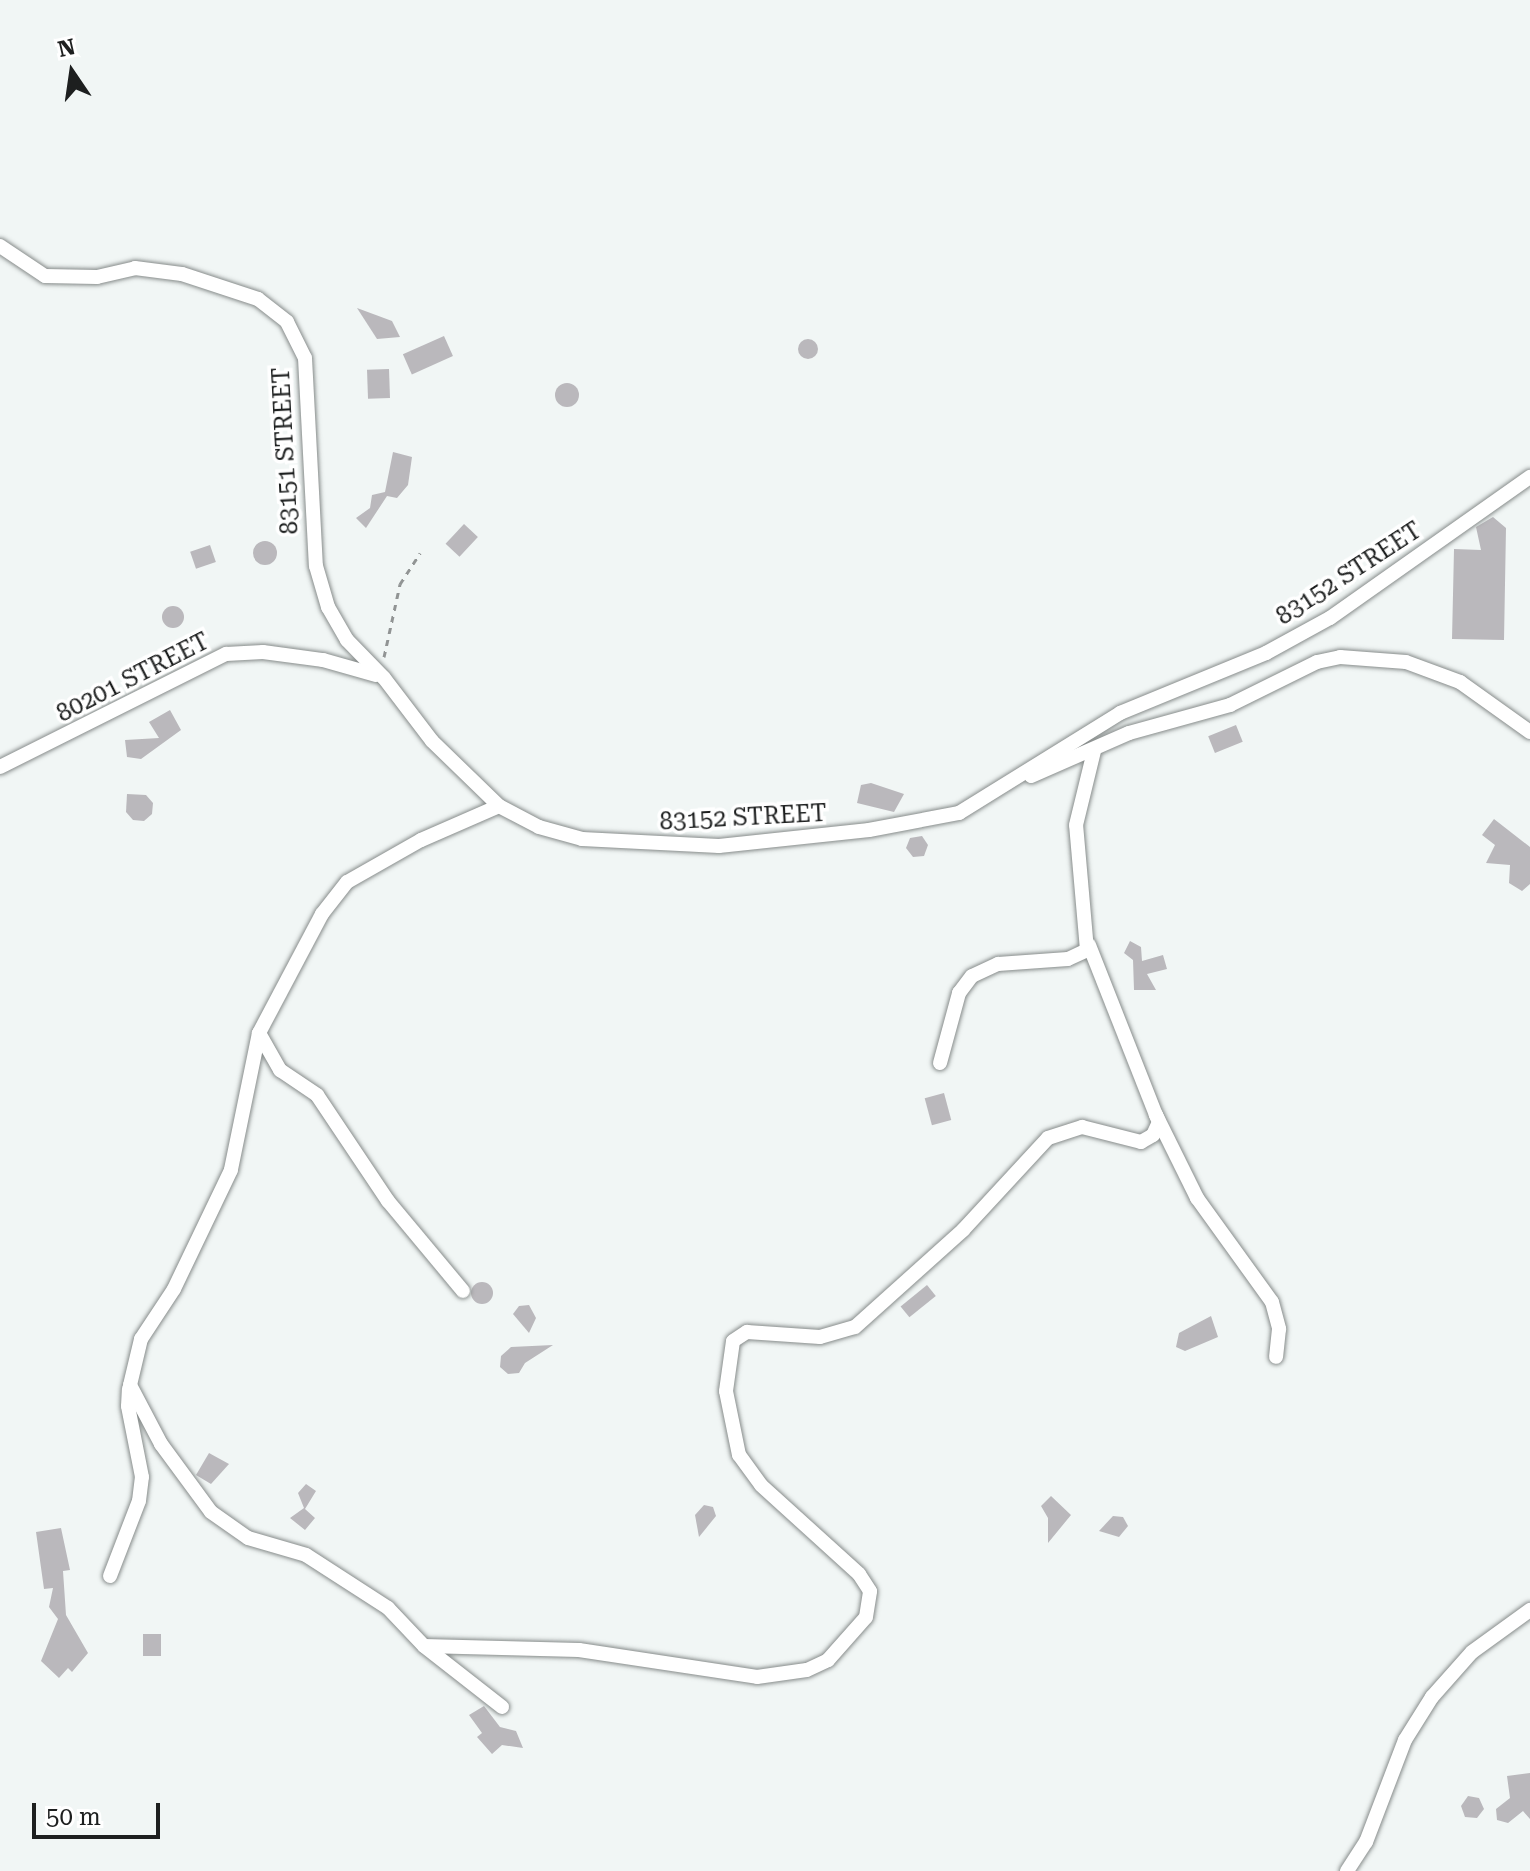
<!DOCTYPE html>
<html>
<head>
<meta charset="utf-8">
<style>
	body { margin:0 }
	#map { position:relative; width:1530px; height:1871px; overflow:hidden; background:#f1f6f5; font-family:"Roboto Serif",serif }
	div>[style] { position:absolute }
	.building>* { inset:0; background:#bab8bc; transform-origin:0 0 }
	.round { border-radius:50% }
	.path>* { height:3px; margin-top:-1.5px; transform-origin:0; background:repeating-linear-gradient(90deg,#919494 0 6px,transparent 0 12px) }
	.roads { filter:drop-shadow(0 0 2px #878c8b) drop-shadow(0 0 2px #878c8b) }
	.street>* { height:14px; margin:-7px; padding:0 7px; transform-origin:7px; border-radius:7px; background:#fff }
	span { translate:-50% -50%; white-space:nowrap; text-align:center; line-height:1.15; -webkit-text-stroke:7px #fff; paint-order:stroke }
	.street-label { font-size:24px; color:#1d1f1f }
	.north { position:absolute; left:32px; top:32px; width:80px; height:80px; -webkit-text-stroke:6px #fff; paint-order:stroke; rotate:347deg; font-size:22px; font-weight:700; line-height:32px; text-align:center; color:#1d1f1f }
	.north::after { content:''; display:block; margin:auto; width:28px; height:36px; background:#1d1f1f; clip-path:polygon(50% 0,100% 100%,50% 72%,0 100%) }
	.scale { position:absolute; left:32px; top:1803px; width:128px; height:36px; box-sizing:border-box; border:4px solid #1d1f1f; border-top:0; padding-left:10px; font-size:24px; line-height:28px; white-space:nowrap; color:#1d1f1f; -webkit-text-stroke:6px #fff; paint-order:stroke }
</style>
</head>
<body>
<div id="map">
	<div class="building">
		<div style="clip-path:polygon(357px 308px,392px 321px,400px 337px,377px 339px)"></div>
		<div style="left:444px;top:336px;width:22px;height:45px;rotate:66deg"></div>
		<div class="round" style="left:798px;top:339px;width:20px;height:20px"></div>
		<div style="left:389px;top:369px;width:29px;height:22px;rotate:88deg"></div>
		<div class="round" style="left:555px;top:383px;width:24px;height:24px"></div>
		<div style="clip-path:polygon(393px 452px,412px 457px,408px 485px,397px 498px,387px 496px,366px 528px,356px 518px,370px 508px,372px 495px,385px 492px)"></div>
		<div style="clip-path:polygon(1493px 517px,1506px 528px,1504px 640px,1452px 639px,1454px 549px,1481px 550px,1476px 527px)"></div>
		<div style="left:464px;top:524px;width:19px;height:27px;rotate:43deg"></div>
		<div class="round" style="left:253px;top:541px;width:24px;height:24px"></div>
		<div style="left:210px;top:545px;width:18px;height:21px;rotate:71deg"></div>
		<div class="round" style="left:162px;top:606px;width:22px;height:22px"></div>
		<div style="clip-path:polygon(170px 710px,181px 730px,141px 759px,127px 757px,125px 740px,159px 738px,149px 722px)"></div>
		<div style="left:1236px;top:725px;width:18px;height:30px;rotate:68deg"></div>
		<div style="clip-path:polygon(871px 783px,904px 794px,894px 812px,857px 803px,861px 785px)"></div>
		<div style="clip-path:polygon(127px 794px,146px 795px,153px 803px,152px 814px,144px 821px,133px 820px,126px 812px)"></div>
		<div style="clip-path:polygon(1494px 819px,1530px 847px,1530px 884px,1522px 891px,1509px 883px,1510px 865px,1486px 863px,1495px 845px,1482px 835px)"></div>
		<div style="clip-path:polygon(922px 836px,928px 845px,924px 856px,913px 857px,906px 848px,910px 838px)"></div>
		<div style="clip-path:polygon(1130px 941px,1141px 947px,1142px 961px,1163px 955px,1167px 969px,1147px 974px,1156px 990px,1134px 990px,1133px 960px,1124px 953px)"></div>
		<div style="left:944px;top:1093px;width:28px;height:20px;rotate:75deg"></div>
		<div class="round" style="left:471px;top:1282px;width:22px;height:22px"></div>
		<div style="left:927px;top:1285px;width:14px;height:34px;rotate:51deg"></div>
		<div style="clip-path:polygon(529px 1305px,536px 1318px,529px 1333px,513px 1314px,519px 1306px)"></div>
		<div style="clip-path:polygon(1211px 1316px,1218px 1337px,1185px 1351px,1176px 1347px,1179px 1333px)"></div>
		<div style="clip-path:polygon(553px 1345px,525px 1363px,519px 1373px,508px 1374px,500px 1367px,501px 1356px,511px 1347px)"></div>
		<div style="clip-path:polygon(209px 1453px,229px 1464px,211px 1484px,196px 1475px)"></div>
		<div style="clip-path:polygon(306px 1484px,316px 1491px,305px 1509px,315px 1518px,305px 1530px,290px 1518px,304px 1508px,298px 1493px)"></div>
		<div style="clip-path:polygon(1051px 1496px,1071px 1515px,1048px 1543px,1048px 1518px,1041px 1506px)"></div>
		<div style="clip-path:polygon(704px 1505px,713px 1507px,716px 1516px,699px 1537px,695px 1515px)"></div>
		<div style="clip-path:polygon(1113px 1516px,1123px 1517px,1128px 1526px,1119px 1537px,1099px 1531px)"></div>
		<div style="clip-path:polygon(61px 1528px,70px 1570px,63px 1571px,66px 1615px,88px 1653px,72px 1672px,68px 1668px,59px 1678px,41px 1661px,58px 1619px,49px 1607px,53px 1588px,44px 1589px,36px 1532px)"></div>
		<div style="left:143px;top:1634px;width:18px;height:22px"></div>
		<div style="clip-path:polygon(484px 1706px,500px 1727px,516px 1731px,523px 1748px,502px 1745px,492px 1754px,477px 1737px,482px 1733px,469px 1715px)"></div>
		<div style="clip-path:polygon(1530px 1773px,1530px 1819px,1523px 1811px,1508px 1823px,1497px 1820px,1496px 1809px,1510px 1798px,1507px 1776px)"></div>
		<div style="clip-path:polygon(1468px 1796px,1479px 1798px,1484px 1809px,1477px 1818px,1465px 1817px,1461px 1806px)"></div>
	</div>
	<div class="path">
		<div style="left:384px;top:657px;width:75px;rotate:-77.6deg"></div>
		<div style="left:400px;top:584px;width:37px;rotate:-57deg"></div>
	</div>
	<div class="roads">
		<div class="street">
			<div style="left:0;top:246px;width:54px;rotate:33.7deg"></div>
			<div style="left:45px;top:276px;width:52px;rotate:1.1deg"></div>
			<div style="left:97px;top:277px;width:39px;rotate:-13deg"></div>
			<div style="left:135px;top:268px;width:47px;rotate:7.3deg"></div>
			<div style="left:182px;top:274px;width:80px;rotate:18.2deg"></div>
			<div style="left:258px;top:299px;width:37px;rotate:38deg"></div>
			<div style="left:287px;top:322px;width:40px;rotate:63.4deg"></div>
			<div style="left:305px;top:358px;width:208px;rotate:87deg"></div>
			<div style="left:316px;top:566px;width:43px;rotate:73.7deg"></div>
			<div style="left:328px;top:607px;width:38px;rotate:60deg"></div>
			<div style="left:347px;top:640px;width:53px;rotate:45.8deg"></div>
			<div style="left:384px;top:678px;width:79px;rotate:52.7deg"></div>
			<div style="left:432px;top:741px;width:93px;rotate:44.1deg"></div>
			<div style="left:499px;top:806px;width:45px;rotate:27.7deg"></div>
			<div style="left:539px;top:827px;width:45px;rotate:15.6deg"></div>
			<div style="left:582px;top:839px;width:137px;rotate:2.9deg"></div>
			<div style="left:719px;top:846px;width:151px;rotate:-6.1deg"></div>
			<div style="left:869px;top:830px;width:92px;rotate:-10.7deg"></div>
			<div style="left:959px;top:813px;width:190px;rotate:-31.8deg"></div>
			<div style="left:1120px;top:713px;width:158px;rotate:-22.3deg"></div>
			<div style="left:1266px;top:653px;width:73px;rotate:-28.7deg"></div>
			<div style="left:1330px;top:618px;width:245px;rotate:-35.2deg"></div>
			<div style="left:0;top:767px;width:253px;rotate:-26.6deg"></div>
			<div style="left:226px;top:654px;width:37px;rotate:-3deg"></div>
			<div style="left:263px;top:652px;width:61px;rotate:7.6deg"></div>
			<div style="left:323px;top:660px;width:55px;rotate:15.8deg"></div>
			<div style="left:1031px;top:776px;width:107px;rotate:-23.7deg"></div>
			<div style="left:1129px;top:733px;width:105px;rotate:-15.5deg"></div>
			<div style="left:1230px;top:705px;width:97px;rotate:-26.3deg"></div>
			<div style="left:1317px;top:662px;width:24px;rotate:-12deg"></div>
			<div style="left:1340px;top:657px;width:66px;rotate:4.3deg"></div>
			<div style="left:1406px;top:662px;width:58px;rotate:20.3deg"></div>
			<div style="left:1460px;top:682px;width:86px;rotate:35.5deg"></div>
			<div style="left:499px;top:806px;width:85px;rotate:156.4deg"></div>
			<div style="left:421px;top:840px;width:85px;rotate:150.4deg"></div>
			<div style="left:347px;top:882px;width:41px;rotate:128deg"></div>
			<div style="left:322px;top:914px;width:135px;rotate:117.9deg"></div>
			<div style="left:259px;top:1033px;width:140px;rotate:101.6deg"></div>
			<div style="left:231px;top:1170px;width:132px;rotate:115.6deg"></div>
			<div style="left:174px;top:1289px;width:60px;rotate:123.4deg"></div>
			<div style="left:141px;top:1339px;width:47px;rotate:103.4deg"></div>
			<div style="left:130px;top:1385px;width:67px;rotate:62.3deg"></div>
			<div style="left:161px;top:1444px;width:84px;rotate:53.7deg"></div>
			<div style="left:211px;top:1512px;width:45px;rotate:35.1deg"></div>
			<div style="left:248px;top:1538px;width:60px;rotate:16.3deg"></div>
			<div style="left:306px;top:1555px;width:98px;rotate:32.9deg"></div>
			<div style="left:388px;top:1608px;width:52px;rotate:46.5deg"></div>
			<div style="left:424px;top:1646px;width:99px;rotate:38deg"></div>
			<div style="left:1089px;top:945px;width:183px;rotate:68.5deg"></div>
			<div style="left:1156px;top:1115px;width:93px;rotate:63.7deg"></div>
			<div style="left:1197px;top:1198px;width:128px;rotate:54.2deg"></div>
			<div style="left:1272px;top:1302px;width:28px;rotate:75deg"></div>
			<div style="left:1279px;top:1329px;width:28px;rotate:96deg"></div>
			<div style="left:259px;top:1033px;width:43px;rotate:60.4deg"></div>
			<div style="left:280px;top:1070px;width:45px;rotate:34deg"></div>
			<div style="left:317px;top:1095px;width:128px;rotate:56.2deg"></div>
			<div style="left:388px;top:1201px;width:117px;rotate:50.2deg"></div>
			<div style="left:940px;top:1063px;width:73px;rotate:-74.8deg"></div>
			<div style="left:959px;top:993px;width:21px;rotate:-53deg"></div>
			<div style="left:972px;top:976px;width:29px;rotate:-25deg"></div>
			<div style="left:998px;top:964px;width:70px;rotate:-4.1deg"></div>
			<div style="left:1068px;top:959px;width:21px;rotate:-25deg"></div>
			<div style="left:1087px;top:950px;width:125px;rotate:-95deg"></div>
			<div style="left:1076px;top:825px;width:76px;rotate:-76.3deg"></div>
			<div style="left:110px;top:1576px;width:80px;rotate:-68.9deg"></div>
			<div style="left:139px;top:1501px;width:24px;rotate:-83deg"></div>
			<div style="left:142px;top:1477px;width:72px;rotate:-101.2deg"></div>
			<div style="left:128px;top:1406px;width:17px;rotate:-87deg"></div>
			<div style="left:424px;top:1646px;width:155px;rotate:1.5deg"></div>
			<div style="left:579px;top:1650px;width:180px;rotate:8.6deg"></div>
			<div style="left:757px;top:1677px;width:50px;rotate:-8deg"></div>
			<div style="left:807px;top:1670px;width:23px;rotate:-25deg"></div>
			<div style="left:828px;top:1660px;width:57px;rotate:-48.5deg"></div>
			<div style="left:866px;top:1617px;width:26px;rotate:-81deg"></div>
			<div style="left:870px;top:1591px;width:20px;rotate:-123deg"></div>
			<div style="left:859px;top:1574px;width:132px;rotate:-137.8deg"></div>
			<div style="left:761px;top:1485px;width:37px;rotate:-126deg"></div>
			<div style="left:739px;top:1455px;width:65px;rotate:-101.5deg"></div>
			<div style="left:726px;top:1391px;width:50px;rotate:-82deg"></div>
			<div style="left:733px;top:1341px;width:17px;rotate:-33deg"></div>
			<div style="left:747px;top:1332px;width:73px;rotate:3.9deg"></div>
			<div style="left:820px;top:1337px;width:36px;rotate:-16deg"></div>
			<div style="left:855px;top:1327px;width:145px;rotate:-41.9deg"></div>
			<div style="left:963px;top:1230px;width:125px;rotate:-47.3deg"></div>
			<div style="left:1048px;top:1138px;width:36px;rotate:-18deg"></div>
			<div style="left:1082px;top:1127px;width:61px;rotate:14.3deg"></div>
			<div style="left:1141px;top:1142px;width:14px;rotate:-30deg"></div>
			<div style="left:1153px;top:1135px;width:14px;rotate:-65deg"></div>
			<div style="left:1159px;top:1122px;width:8px;rotate:-113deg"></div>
			<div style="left:1347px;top:1871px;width:35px;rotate:-57deg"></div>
			<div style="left:1366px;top:1842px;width:109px;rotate:-69.1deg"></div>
			<div style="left:1405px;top:1740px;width:51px;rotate:-57.9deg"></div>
			<div style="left:1432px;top:1697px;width:60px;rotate:-48.4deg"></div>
			<div style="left:1472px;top:1652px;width:72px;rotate:-35.9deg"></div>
		</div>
	</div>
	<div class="street-label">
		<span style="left:286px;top:451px;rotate:-93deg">83151 STREET</span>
		<span style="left:1349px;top:574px;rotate:-33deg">83152 STREET</span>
		<span style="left:133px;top:678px;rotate:-27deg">80201 STREET</span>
		<span style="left:743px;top:818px;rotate:-3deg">83152 STREET</span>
	</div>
	<div class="north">N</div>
	<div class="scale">50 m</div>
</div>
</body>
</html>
